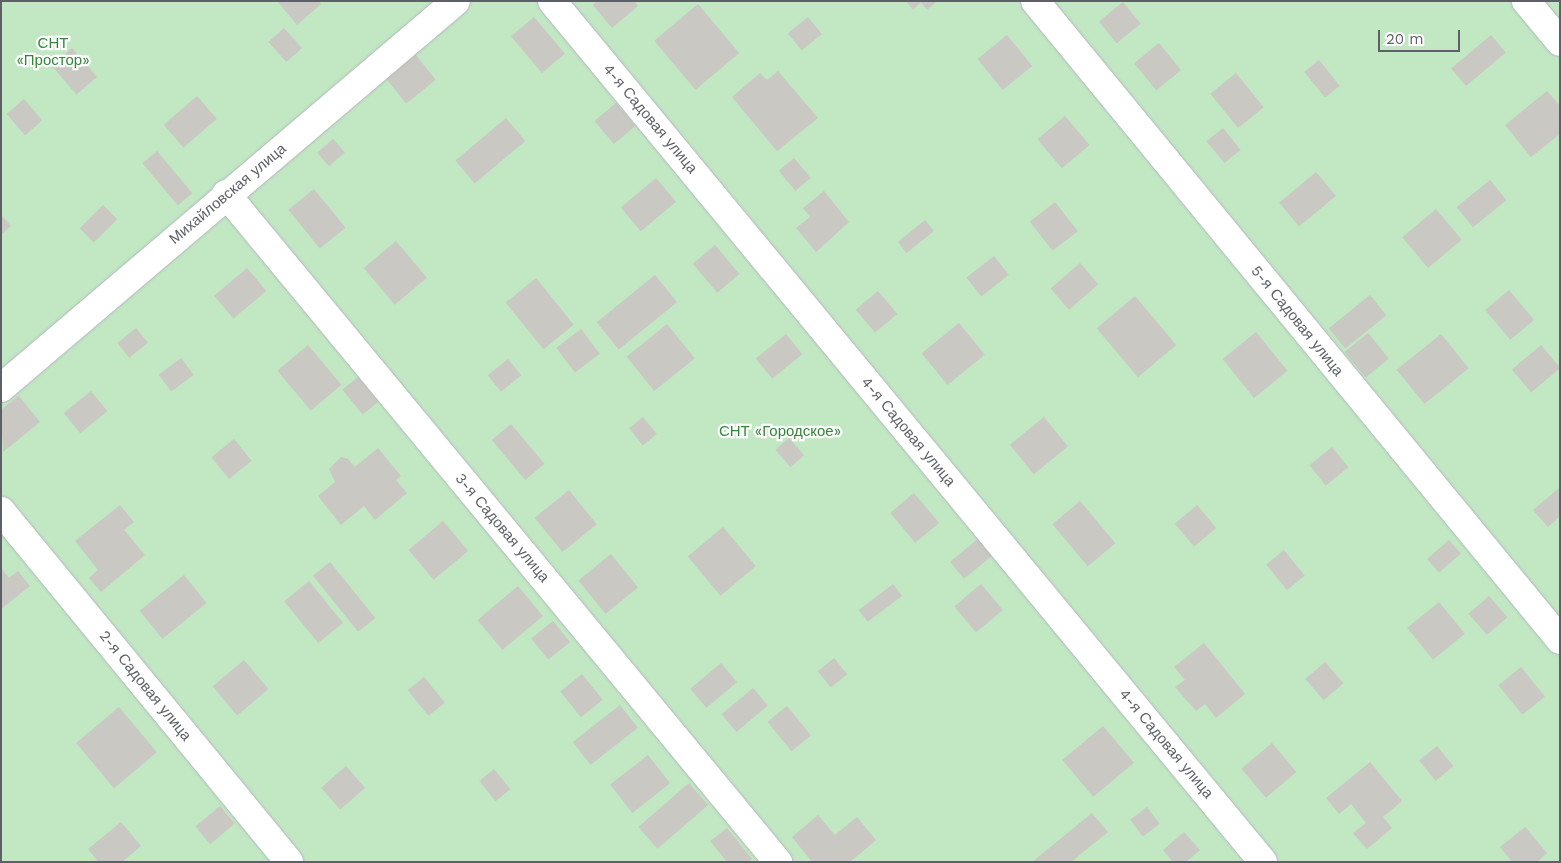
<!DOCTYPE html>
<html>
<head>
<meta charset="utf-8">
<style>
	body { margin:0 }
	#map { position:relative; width:1561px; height:863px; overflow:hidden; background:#efede5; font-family:"Work Sans",sans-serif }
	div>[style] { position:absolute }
	.green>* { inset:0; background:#c1e7c3; transform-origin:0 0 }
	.building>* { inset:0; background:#cac8c2; transform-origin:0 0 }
	.roads { filter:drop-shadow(0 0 1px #b5b7bc) drop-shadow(0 0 1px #b5b7bc) }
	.minor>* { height:28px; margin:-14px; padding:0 14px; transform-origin:14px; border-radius:14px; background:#fff }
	span { translate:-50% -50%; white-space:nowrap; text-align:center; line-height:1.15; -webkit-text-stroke:4.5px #fff; paint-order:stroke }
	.park-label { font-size:15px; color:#34863b }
	.street-label { font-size:15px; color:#5d6066 }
	.frame { position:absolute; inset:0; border:2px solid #5d6066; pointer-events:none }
	.scale { position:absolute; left:1378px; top:30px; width:82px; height:22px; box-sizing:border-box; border:2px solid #5d6066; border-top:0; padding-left:6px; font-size:15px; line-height:18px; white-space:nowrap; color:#5d6066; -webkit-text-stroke:4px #fff; paint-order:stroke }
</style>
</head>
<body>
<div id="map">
	<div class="green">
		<div style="left:1px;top:1px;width:1559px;height:861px"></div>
	</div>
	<div class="building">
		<div style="clip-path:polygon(277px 1px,319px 1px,321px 4px,297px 25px)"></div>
		<div style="clip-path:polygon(597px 1px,634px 1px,638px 6px,612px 28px,593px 5px)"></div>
		<div style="clip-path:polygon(906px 1px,937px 1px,927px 10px,921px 2px,913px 10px)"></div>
		<div style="left:1123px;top:2px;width:28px;height:31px;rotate:51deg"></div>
		<div style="left:698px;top:4px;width:64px;height:57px;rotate:50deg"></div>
		<div style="left:534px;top:17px;width:48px;height:30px;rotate:50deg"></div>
		<div style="left:808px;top:17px;width:22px;height:26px;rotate:51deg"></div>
		<div style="left:284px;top:28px;width:27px;height:21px;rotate:48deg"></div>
		<div style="left:1007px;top:35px;width:40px;height:38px;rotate:51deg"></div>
		<div style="left:1491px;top:35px;width:23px;height:52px;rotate:50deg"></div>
		<div style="left:1159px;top:43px;width:35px;height:32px;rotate:51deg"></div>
		<div style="left:72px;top:48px;width:38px;height:27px;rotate:49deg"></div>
		<div style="left:415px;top:54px;width:33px;height:38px;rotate:51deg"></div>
		<div style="left:1319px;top:60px;width:33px;height:19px;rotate:51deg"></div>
		<div style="clip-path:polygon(778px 71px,818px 118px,777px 151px,732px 97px,760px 73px,767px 80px)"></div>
		<div style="left:1236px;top:73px;width:44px;height:33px;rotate:51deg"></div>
		<div style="clip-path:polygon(1547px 91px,1560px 106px,1560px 134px,1531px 157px,1505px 125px)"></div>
		<div style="left:197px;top:96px;width:30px;height:44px;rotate:49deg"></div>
		<div style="left:24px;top:99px;width:28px;height:23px;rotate:49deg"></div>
		<div style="left:616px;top:103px;width:30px;height:28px;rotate:50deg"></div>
		<div style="left:1065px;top:116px;width:38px;height:36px;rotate:50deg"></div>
		<div style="left:506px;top:118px;width:30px;height:66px;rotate:50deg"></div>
		<div style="left:1223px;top:128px;width:28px;height:21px;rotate:51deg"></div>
		<div style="left:333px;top:139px;width:18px;height:21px;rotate:49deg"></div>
		<div style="left:157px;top:151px;width:55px;height:19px;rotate:50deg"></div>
		<div style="left:794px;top:158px;width:26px;height:20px;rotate:50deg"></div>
		<div style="left:1316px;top:172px;width:31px;height:48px;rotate:50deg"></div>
		<div style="left:656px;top:178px;width:31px;height:46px;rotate:50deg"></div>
		<div style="left:1490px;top:180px;width:26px;height:43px;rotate:51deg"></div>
		<div style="left:314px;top:189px;width:50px;height:33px;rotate:51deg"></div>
		<div style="clip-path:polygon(824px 191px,849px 222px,816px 252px,796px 228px,810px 217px,803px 208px)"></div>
		<div style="left:1055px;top:202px;width:37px;height:32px;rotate:52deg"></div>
		<div style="left:103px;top:205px;width:20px;height:33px;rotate:45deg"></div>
		<div style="left:1436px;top:209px;width:40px;height:44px;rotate:50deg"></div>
		<div style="clip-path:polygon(1px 215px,11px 226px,1px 235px)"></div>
		<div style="left:925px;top:220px;width:14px;height:35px;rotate:51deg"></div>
		<div style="left:396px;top:241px;width:48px;height:42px;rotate:50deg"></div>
		<div style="left:715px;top:245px;width:38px;height:29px;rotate:50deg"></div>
		<div style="left:994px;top:256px;width:24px;height:35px;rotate:52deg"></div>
		<div style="left:1080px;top:263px;width:28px;height:39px;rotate:49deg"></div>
		<div style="left:247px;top:268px;width:30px;height:43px;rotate:50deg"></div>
		<div style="left:655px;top:275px;width:35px;height:75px;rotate:51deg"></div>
		<div style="left:536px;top:278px;width:60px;height:39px;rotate:51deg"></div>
		<div style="left:1509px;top:290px;width:39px;height:31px;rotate:50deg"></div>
		<div style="left:878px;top:291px;width:30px;height:29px;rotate:50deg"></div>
		<div style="left:1370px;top:295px;width:26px;height:53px;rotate:51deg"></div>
		<div style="left:1135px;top:296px;width:64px;height:50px;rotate:50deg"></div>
		<div style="left:959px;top:323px;width:41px;height:48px;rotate:51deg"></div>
		<div style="left:667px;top:324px;width:44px;height:52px;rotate:51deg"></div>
		<div style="left:136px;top:328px;width:19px;height:24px;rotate:51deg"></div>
		<div style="left:581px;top:329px;width:31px;height:31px;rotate:53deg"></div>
		<div style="left:1256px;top:332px;width:50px;height:43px;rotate:51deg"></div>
		<div style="left:1368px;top:333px;width:33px;height:30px;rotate:51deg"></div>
		<div style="left:786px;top:334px;width:26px;height:39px;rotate:51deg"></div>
		<div style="left:1441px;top:334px;width:44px;height:57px;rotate:51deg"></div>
		<div style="left:308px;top:345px;width:52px;height:40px;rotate:50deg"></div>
		<div style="left:1541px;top:345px;width:30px;height:38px;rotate:50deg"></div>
		<div style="left:181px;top:358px;width:21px;height:28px;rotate:53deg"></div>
		<div style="left:508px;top:359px;width:21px;height:26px;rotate:51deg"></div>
		<div style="left:358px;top:377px;width:32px;height:20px;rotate:51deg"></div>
		<div style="left:91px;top:391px;width:26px;height:35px;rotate:51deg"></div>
		<div style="clip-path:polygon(19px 396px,40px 422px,3px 452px,1px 410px)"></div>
		<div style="left:643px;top:417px;width:22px;height:18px;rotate:51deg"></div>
		<div style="left:1044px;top:417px;width:38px;height:44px;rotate:51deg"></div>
		<div style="left:511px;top:424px;width:52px;height:25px;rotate:50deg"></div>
		<div style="left:789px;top:438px;width:23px;height:18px;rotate:49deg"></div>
		<div style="left:234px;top:439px;width:28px;height:29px;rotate:51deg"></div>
		<div style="left:1332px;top:447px;width:26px;height:29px;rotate:51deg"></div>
		<div style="clip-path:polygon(378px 448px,401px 476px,396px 480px,407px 493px,375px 520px,364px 506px,341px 525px,318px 496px,335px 482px,329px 469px,341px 457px,348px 459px,355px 467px)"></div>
		<div style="clip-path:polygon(1559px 488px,1560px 516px,1548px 527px,1533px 510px)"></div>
		<div style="left:569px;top:490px;width:44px;height:44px;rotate:51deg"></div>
		<div style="left:914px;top:493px;width:39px;height:31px;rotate:50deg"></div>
		<div style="left:1080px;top:501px;width:55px;height:36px;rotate:50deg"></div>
		<div style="clip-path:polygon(120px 505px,134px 522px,124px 530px,145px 555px,101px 592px,89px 578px,98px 570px,75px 541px)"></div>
		<div style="left:1197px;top:505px;width:30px;height:29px;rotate:50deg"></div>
		<div style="left:443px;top:521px;width:39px;height:45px;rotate:50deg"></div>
		<div style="left:723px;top:527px;width:51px;height:46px;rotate:50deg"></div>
		<div style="left:978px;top:539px;width:22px;height:36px;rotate:51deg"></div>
		<div style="left:1449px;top:540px;width:18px;height:29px;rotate:49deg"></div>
		<div style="left:1284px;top:550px;width:33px;height:23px;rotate:51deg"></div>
		<div style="left:611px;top:554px;width:43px;height:42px;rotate:51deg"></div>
		<div style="left:330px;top:562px;width:72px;height:22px;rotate:51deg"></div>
		<div style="clip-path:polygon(1px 568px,9px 578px,18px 571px,30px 586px,1px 609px)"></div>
		<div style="left:184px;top:575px;width:36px;height:57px;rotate:51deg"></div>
		<div style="left:309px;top:581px;width:54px;height:32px;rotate:51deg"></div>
		<div style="left:893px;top:584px;width:15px;height:43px;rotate:53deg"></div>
		<div style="left:981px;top:584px;width:34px;height:35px;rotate:50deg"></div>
		<div style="left:518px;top:586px;width:39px;height:53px;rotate:50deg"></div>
		<div style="left:1489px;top:596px;width:28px;height:27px;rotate:49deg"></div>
		<div style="left:1439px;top:602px;width:41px;height:41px;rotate:51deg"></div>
		<div style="left:553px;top:621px;width:27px;height:28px;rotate:51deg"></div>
		<div style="clip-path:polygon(1204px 643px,1245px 694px,1216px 718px,1205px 704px,1196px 711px,1175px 687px,1185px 680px,1174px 667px)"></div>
		<div style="left:834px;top:658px;width:21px;height:21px;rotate:51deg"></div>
		<div style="left:244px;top:660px;width:38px;height:41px;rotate:50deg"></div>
		<div style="left:1325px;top:662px;width:28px;height:26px;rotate:49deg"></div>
		<div style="left:721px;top:663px;width:25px;height:40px;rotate:50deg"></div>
		<div style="left:1521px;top:667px;width:38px;height:29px;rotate:51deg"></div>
		<div style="left:582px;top:674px;width:33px;height:28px;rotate:51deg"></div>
		<div style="left:424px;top:677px;width:33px;height:21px;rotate:51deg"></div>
		<div style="left:753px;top:688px;width:23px;height:41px;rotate:50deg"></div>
		<div style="left:620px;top:705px;width:29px;height:60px;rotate:52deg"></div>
		<div style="left:787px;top:706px;width:38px;height:25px;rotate:51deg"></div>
		<div style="left:119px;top:707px;width:59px;height:56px;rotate:50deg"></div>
		<div style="left:1103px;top:726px;width:48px;height:53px;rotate:50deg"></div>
		<div style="left:1272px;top:743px;width:38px;height:40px;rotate:50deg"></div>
		<div style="left:1437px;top:746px;width:26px;height:23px;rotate:51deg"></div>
		<div style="left:648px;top:755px;width:36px;height:48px;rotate:52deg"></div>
		<div style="clip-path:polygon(1370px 762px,1402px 801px,1383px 817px,1392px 828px,1367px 849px,1353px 833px,1366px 823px,1351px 804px,1339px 814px,1326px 798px)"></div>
		<div style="left:346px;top:766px;width:29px;height:33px;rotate:49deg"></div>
		<div style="left:494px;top:769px;width:26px;height:19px;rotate:51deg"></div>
		<div style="left:689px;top:783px;width:29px;height:67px;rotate:49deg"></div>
		<div style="left:220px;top:806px;width:23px;height:32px;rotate:50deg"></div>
		<div style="left:1147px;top:807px;width:21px;height:21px;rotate:53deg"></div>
		<div style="clip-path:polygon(1092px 813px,1108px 832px,1071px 862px,1032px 862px)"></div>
		<div style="clip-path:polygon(818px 815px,835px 835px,857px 817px,876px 840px,850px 862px,812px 862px,792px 837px)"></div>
		<div style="clip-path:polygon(121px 822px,141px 846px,122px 862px,98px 862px,88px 849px)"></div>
		<div style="clip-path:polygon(1525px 827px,1547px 853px,1537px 862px,1512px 862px,1500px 847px)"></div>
		<div style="clip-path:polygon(727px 828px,752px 859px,748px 862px,727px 862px,710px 841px)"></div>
		<div style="clip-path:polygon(1184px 832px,1200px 850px,1186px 862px,1173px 862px,1163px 850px)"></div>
	</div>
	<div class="roads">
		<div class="minor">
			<div style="left:552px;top:1px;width:1117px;rotate:50.45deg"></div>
			<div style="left:1035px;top:1px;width:827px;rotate:50.59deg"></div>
			<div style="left:1526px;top:1px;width:53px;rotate:50.3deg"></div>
			<div style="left:226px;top:194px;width:867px;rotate:50.43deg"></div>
			<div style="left:1px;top:388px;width:597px;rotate:-40.38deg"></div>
			<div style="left:1px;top:511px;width:454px;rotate:50.6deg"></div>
		</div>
	</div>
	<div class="park-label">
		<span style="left:53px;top:52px">СНТ<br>«Простор»</span>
		<span style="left:780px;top:432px">СНТ «Городское»</span>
	</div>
	<div class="street-label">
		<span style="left:650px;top:119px;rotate:50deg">4-я Садовая улица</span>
		<span style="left:228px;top:194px;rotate:-40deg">Михайловская улица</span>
		<span style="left:1297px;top:321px;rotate:51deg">5-я Садовая улица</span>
		<span style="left:908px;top:432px;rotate:50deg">4-я Садовая улица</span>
		<span style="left:502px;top:528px;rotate:50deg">3-я Садовая улица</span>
		<span style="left:145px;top:686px;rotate:51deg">2-я Садовая улица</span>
		<span style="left:1166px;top:744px;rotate:50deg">4-я Садовая улица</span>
	</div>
	<div class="frame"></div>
	<div class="scale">20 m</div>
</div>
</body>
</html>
